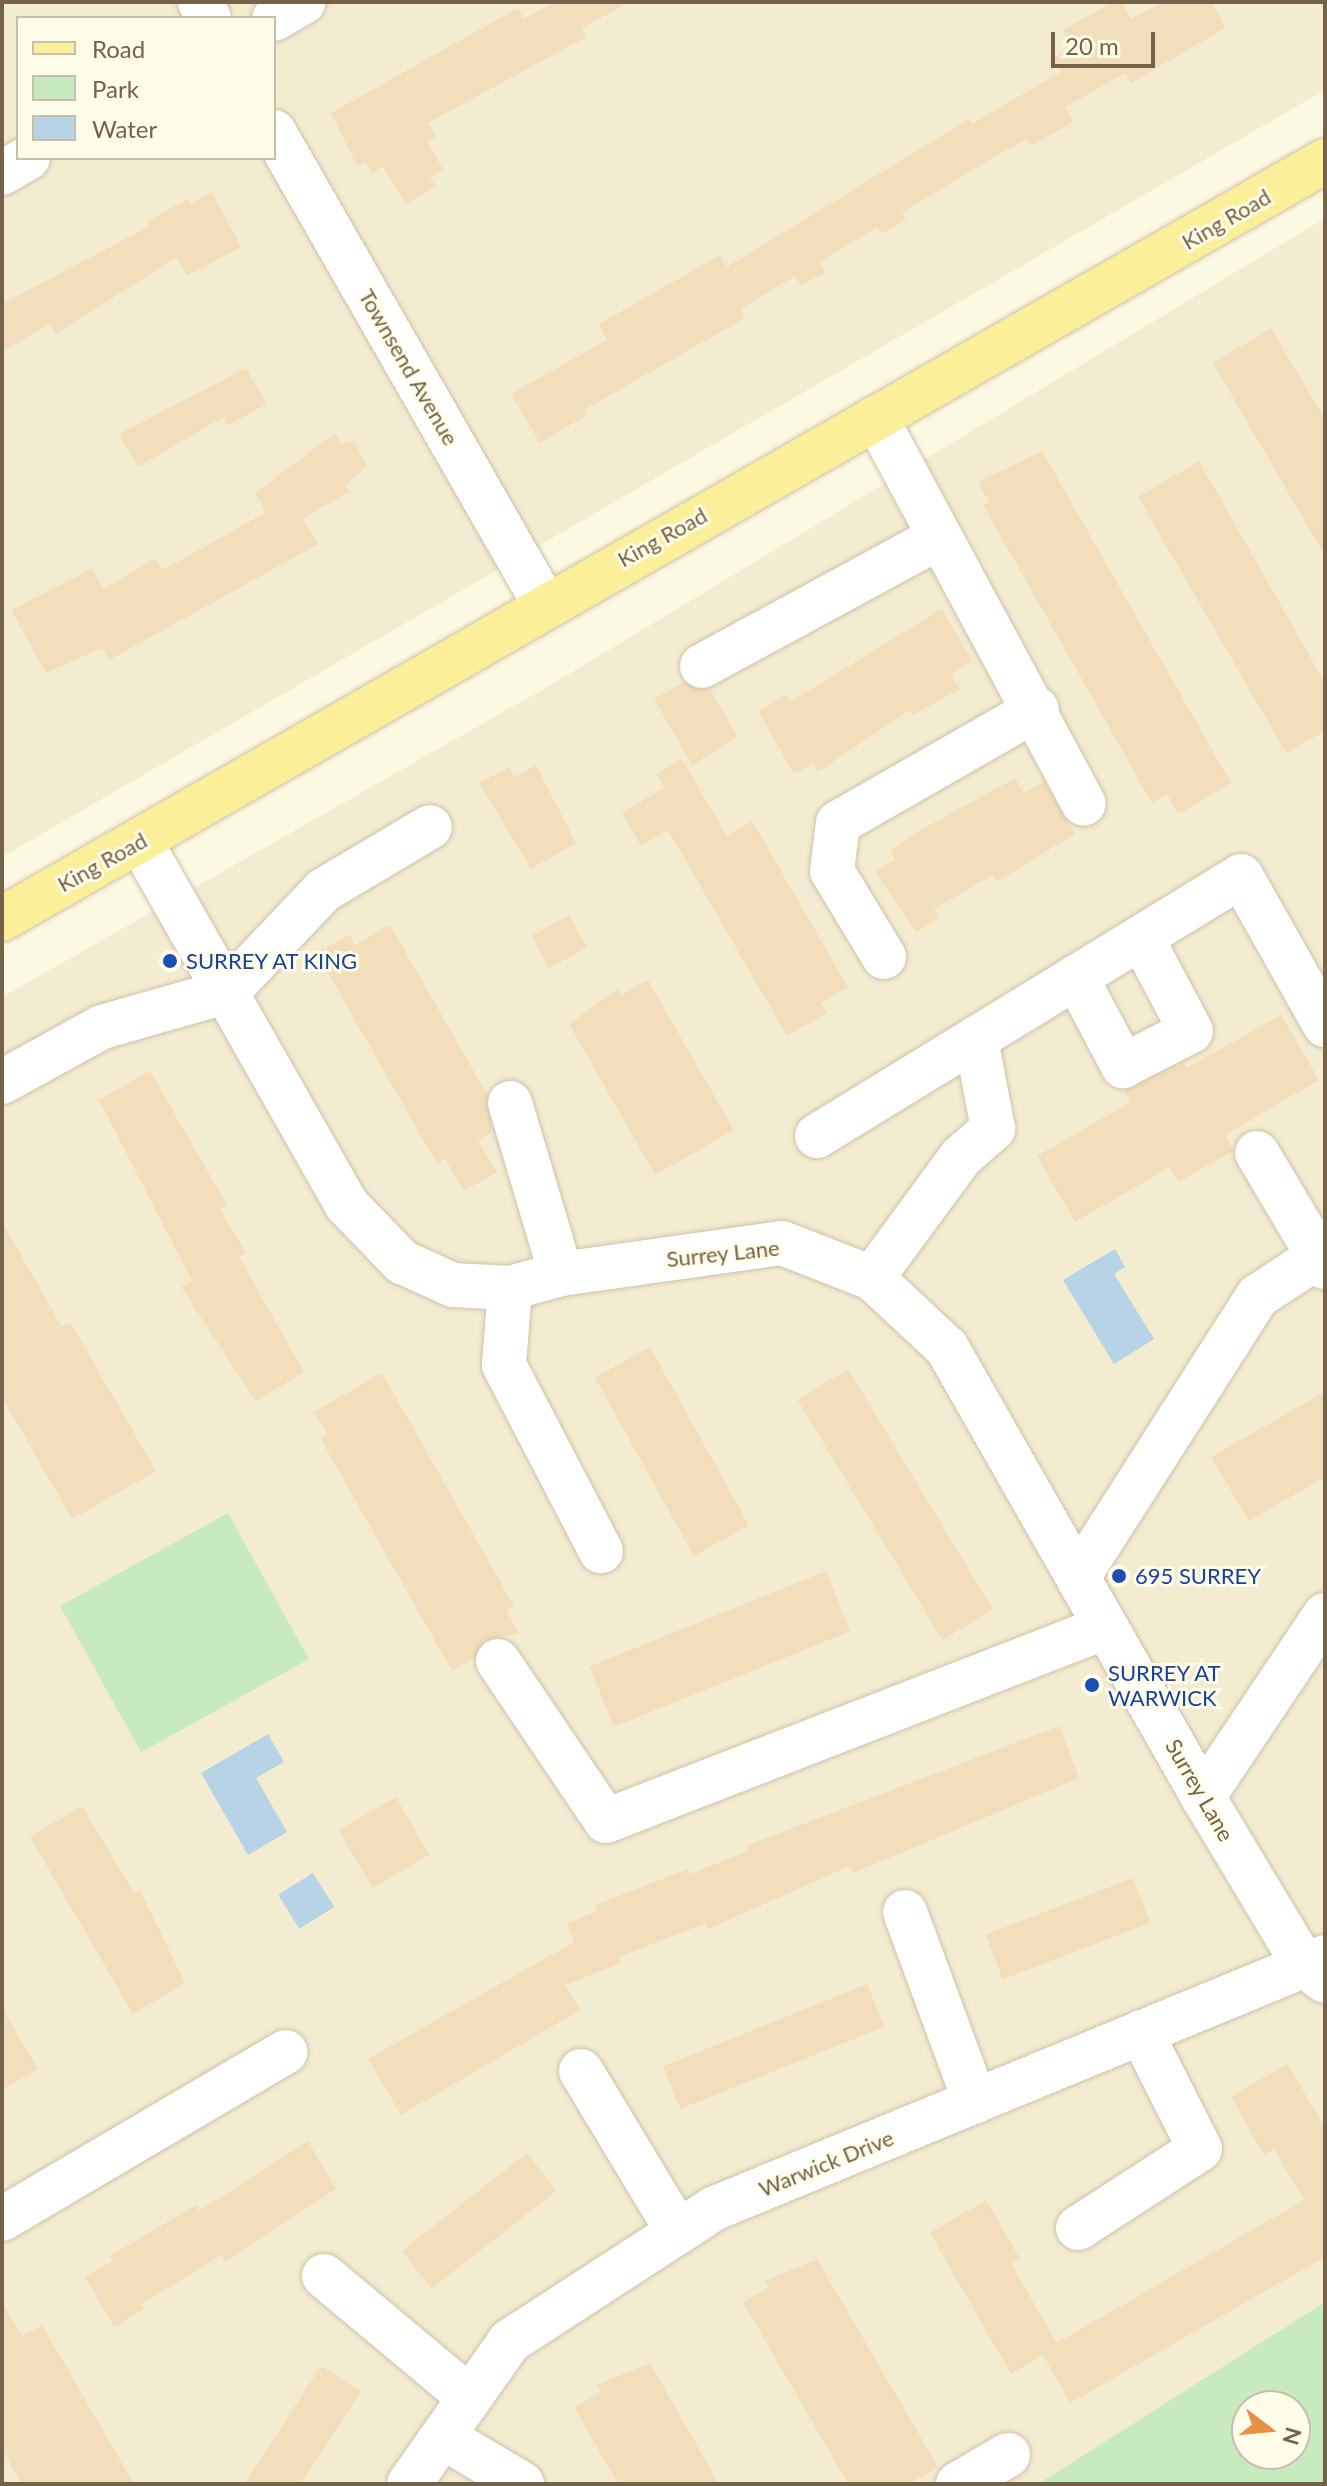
<!DOCTYPE html>
<html>
<head>
<meta charset="utf-8">
<style>
	body { margin:0 }
	#map { position:relative; width:1327px; height:2486px; overflow:hidden; background:#fcf9e2; font-family:Lato,sans-serif }
	div>[style] { position:absolute }
	.residential>* { inset:0; background:#f4ecd1 }
	.green>* { inset:0; background:#c7eac1; transform-origin:0 0 }
	.water>* { inset:0; background:#b7d3e6; transform-origin:0 0 }
	.building>* { inset:0; background:#f2deba; transform-origin:0 0 }
	.roads { filter:drop-shadow(0 0 2px #cec2a9) drop-shadow(0 0 2px #cec2a9) }
	.minor>* { height:44px; margin:-22px; padding:0 22px; transform-origin:22px; border-radius:22px; background:#fff }
	.major>* { height:44px; margin:-22px; padding:0 22px; transform-origin:22px; border-radius:22px; background:#fcef9a }
	.dots>* { width:22px; height:22px; translate:-50% -50%; box-sizing:border-box; border:4px solid #fffce9; border-radius:50% }
	span { translate:-50% -50%; white-space:nowrap; text-align:center; line-height:1.15; -webkit-text-stroke:6px #fffce9; paint-order:stroke }
	.street-label { font-size:22px; color:#746348 }
	.transit-label { font-size:22px; color:#164399 }
	.left { translate:0 -50%; text-align:left }
	.frame { position:absolute; inset:0; border:4px solid #746348; pointer-events:none }
	.legend { position:absolute; left:16px; top:16px; width:260px; height:144px; box-sizing:border-box; background:#fffce9; border:2px solid #c7bfa9; margin:0; padding:10px 14px; list-style:none; font-size:24px; color:#746348 }
	.legend li { display:flex; align-items:center; gap:16px; height:40px }
	.legend b { width:40px; border:2px solid #c7bfa9 }
	.north { position:absolute; left:1231px; top:2390px; width:80px; height:80px; box-sizing:border-box; background:#fffce9; border:2px solid #c7bfa9; border-radius:50%; rotate:106deg; font-size:22px; font-weight:700; line-height:32px; text-align:center; color:#746348 }
	.north::after { content:''; display:block; margin:auto; width:28px; height:36px; background:#e89146; clip-path:polygon(50% 0,100% 100%,50% 72%,0 100%) }
	.scale { position:absolute; left:1051px; top:32px; width:104px; height:36px; box-sizing:border-box; border:4px solid #746348; border-top:0; padding-left:10px; font-size:24px; line-height:28px; white-space:nowrap; color:#746348; -webkit-text-stroke:6px #fffce9; paint-order:stroke }
</style>
</head>
<body>
<div id="map">
	<div class="residential">
		<div style="clip-path:polygon(evenodd,2px 2px,1325px 2px,1325px 90px,2px 857px,2px 2px,18px 18px,274px 18px,274px 158px,18px 158px,18px 18px)"></div>
		<div style="clip-path:polygon(1325px 218px,1325px 2302px,1038px 2484px,2px 2484px,2px 997px,554px 683px)"></div>
	</div>
	<div class="green">
		<div style="left:228px;top:1513px;width:167px;height:192px;rotate:61deg"></div>
		<div style="clip-path:polygon(evenodd,1325px 2302px,1325px 2484px,1038px 2484px,1325px 2302px,1247px 2406px,1295px 2406px,1295px 2454px,1247px 2454px,1247px 2406px)"></div>
	</div>
	<div class="water">
		<div style="clip-path:polygon(1115px 1249px,1125px 1267px,1114px 1274px,1154px 1339px,1114px 1364px,1063px 1280px)"></div>
		<div style="clip-path:polygon(268px 1734px,284px 1762px,256px 1778px,287px 1832px,248px 1855px,201px 1773px)"></div>
		<div style="left:313px;top:1873px;width:40px;height:41px;rotate:58deg"></div>
	</div>
	<div class="building">
		<div style="clip-path:polygon(555px 2px,630px 2px,582px 28px,586px 37px,428px 123px,436px 136px,427px 142px,443px 169px,430px 177px,436px 186px,406px 204px,383px 166px,372px 173px,365px 162px,357px 166px,331px 113px,518px 8px,524px 19px)"></div>
		<div style="clip-path:polygon(1113px 2px,1122px 2px,1131px 19px,1163px 2px,1212px 2px,1225px 28px,1131px 83px,1125px 73px,1065px 107px,1073px 122px,1031px 146px,1027px 139px,987px 161px,902px 213px,906px 219px,882px 234px,877px 227px,820px 262px,826px 272px,801px 286px,795px 276px,740px 309px,745px 318px,584px 410px,587px 415px,540px 443px,511px 394px,607px 340px,599px 324px,720px 255px,727px 267px,969px 119px,972px 124px,1061px 72px,1053px 58px,1073px 47px,1063px 30px)"></div>
		<div style="clip-path:polygon(212px 192px,241px 247px,187px 276px,177px 257px,56px 334px,50px 324px,2px 352px,2px 304px,150px 226px,147px 221px,188px 199px,190px 204px)"></div>
		<div style="clip-path:polygon(1271px 328px,1325px 419px,1325px 556px,1213px 363px)"></div>
		<div style="clip-path:polygon(246px 368px,267px 404px,227px 426px,223px 417px,138px 467px,119px 434px)"></div>
		<div style="clip-path:polygon(335px 433px,341px 444px,354px 441px,367px 466px,345px 485px,349px 492px,303px 518px,318px 544px,109px 660px,102px 648px,46px 673px,11px 610px,92px 569px,104px 589px,156px 558px,163px 570px,266px 512px,255px 493px)"></div>
		<div style="clip-path:polygon(1042px 451px,1231px 783px,1178px 814px,1167px 794px,1152px 803px,983px 505px,989px 502px,978px 482px)"></div>
		<div style="clip-path:polygon(1199px 461px,1325px 683px,1325px 731px,1286px 753px,1138px 497px)"></div>
		<div style="clip-path:polygon(942px 609px,972px 661px,951px 674px,960px 689px,913px 715px,910px 710px,818px 772px,813px 763px,794px 774px,758px 711px,786px 695px,790px 702px)"></div>
		<div style="clip-path:polygon(684px 682px,710px 689px,738px 737px,692px 765px,654px 699px)"></div>
		<div style="clip-path:polygon(682px 759px,727px 836px,752px 821px,848px 987px,821px 1003px,827px 1013px,787px 1036px,668px 830px,641px 846px,622px 813px,664px 788px,656px 774px)"></div>
		<div style="clip-path:polygon(536px 765px,576px 843px,531px 869px,479px 783px,509px 767px,514px 777px)"></div>
		<div style="clip-path:polygon(1015px 778px,1024px 793px,1044px 782px,1075px 834px,996px 882px,992px 875px,934px 909px,939px 918px,916px 932px,875px 872px,895px 860px,890px 851px,910px 836px)"></div>
		<div style="left:569px;top:915px;width:37px;height:43px;rotate:61deg"></div>
		<div style="clip-path:polygon(390px 925px,487px 1094px,492px 1132px,478px 1140px,497px 1172px,464px 1191px,445px 1159px,437px 1164px,323px 964px,321px 951px,349px 934px,355px 945px)"></div>
		<div style="clip-path:polygon(648px 980px,734px 1130px,655px 1175px,569px 1024px,618px 989px,621px 995px)"></div>
		<div style="clip-path:polygon(1281px 1015px,1319px 1080px,1225px 1135px,1233px 1151px,1178px 1182px,1170px 1167px,1075px 1222px,1037px 1156px,1131px 1102px,1124px 1091px,1184px 1063px,1187px 1068px)"></div>
		<div style="clip-path:polygon(150px 1071px,227px 1205px,220px 1209px,246px 1253px,239px 1257px,304px 1372px,256px 1401px,181px 1287px,192px 1281px,99px 1100px)"></div>
		<div style="clip-path:polygon(2px 1222px,62px 1327px,70px 1322px,156px 1471px,72px 1519px,2px 1397px)"></div>
		<div style="left:650px;top:1347px;width:204px;height:63px;rotate:61deg"></div>
		<div style="left:848px;top:1369px;width:281px;height:59px;rotate:59deg"></div>
		<div style="clip-path:polygon(382px 1373px,514px 1606px,507px 1611px,519px 1633px,485px 1640px,474px 1658px,452px 1671px,320px 1438px,327px 1434px,314px 1412px)"></div>
		<div style="clip-path:polygon(1325px 1392px,1325px 1477px,1249px 1521px,1211px 1457px)"></div>
		<div style="left:826px;top:1571px;width:65px;height:255px;rotate:68deg"></div>
		<div style="clip-path:polygon(1059px 1726px,1079px 1778px,853px 1873px,850px 1866px,708px 1929px,706px 1923px,619px 1957px,621px 1963px,565px 1985px,580px 2010px,401px 2115px,368px 2059px,574px 1942px,567px 1923px,598px 1911px,595px 1905px,688px 1869px,690px 1874px,748px 1851px,746px 1846px)"></div>
		<div style="left:396px;top:1797px;width:67px;height:66px;rotate:60deg"></div>
		<div style="clip-path:polygon(82px 1806px,134px 1893px,140px 1890px,185px 1983px,133px 2014px,30px 1837px)"></div>
		<div style="left:1133px;top:1878px;width:48px;height:158px;rotate:69deg"></div>
		<div style="left:867px;top:1984px;width:46px;height:220px;rotate:68deg"></div>
		<div style="clip-path:polygon(2px 2008px,38px 2069px,2px 2090px)"></div>
		<div style="clip-path:polygon(1287px 2064px,1325px 2127px,1325px 2257px,1070px 2403px,1043px 2355px,1011px 2374px,930px 2233px,986px 2200px,1020px 2259px,1011px 2264px,1057px 2343px,1304px 2200px,1274px 2149px,1264px 2155px,1231px 2097px)"></div>
		<div style="clip-path:polygon(308px 2141px,336px 2189px,225px 2262px,222px 2255px,141px 2304px,144px 2309px,114px 2327px,85px 2277px,113px 2261px,110px 2256px,196px 2205px,199px 2211px)"></div>
		<div style="left:527px;top:2153px;width:48px;height:159px;rotate:52deg"></div>
		<div style="clip-path:polygon(817px 2259px,938px 2467px,908px 2484px,848px 2484px,743px 2302px,769px 2287px,765px 2281px)"></div>
		<div style="clip-path:polygon(2px 2302px,22px 2336px,42px 2325px,134px 2484px,22px 2484px,2px 2449px)"></div>
		<div style="clip-path:polygon(650px 2363px,719px 2484px,618px 2484px,574px 2407px,601px 2392px,597px 2385px)"></div>
		<div style="clip-path:polygon(321px 2366px,361px 2391px,301px 2484px,244px 2484px)"></div>
	</div>
	<div class="roads">
		<div class="minor">
			<div style="left:200px;top:2px;width:18px;rotate:61deg"></div>
			<div style="left:274px;top:19px;width:34px;rotate:-30deg"></div>
			<div style="left:274px;top:132px;width:543px;rotate:60.18deg"></div>
			<div style="left:2px;top:173px;width:30px;rotate:-30deg"></div>
			<div style="left:876px;top:418px;width:438px;rotate:61.7deg"></div>
			<div style="left:702px;top:666px;width:268px;rotate:-28.5deg"></div>
			<div style="left:140px;top:841px;width:417px;rotate:60.4deg"></div>
			<div style="left:346px;top:1204px;width:81px;rotate:46deg"></div>
			<div style="left:402px;top:1262px;width:56px;rotate:24.3deg"></div>
			<div style="left:453px;top:1285px;width:57px;rotate:3deg"></div>
			<div style="left:510px;top:1288px;width:53px;rotate:-15.4deg"></div>
			<div style="left:561px;top:1274px;width:223px;rotate:-8deg"></div>
			<div style="left:782px;top:1243px;width:97px;rotate:21.3deg"></div>
			<div style="left:872px;top:1278px;width:103px;rotate:43deg"></div>
			<div style="left:947px;top:1348px;width:517px;rotate:60.31deg"></div>
			<div style="left:1203px;top:1797px;width:196px;rotate:59deg"></div>
			<div style="left:1304px;top:1965px;width:26px;rotate:37deg"></div>
			<div style="left:884px;top:957px;width:100px;rotate:-121.2deg"></div>
			<div style="left:832px;top:871px;width:48px;rotate:-82.9deg"></div>
			<div style="left:838px;top:823px;width:229px;rotate:-29.8deg"></div>
			<div style="left:1076px;top:977px;width:101px;rotate:62.2deg"></div>
			<div style="left:1123px;top:1066px;width:76px;rotate:-27.2deg"></div>
			<div style="left:1191px;top:1031px;width:106px;rotate:-118deg"></div>
			<div style="left:2px;top:1082px;width:114px;rotate:-28.8deg"></div>
			<div style="left:102px;top:1027px;width:131px;rotate:-15.9deg"></div>
			<div style="left:228px;top:991px;width:139px;rotate:-46.5deg"></div>
			<div style="left:324px;top:890px;width:123px;rotate:-30.7deg"></div>
			<div style="left:510px;top:1103px;width:178px;rotate:73.4deg"></div>
			<div style="left:817px;top:1136px;width:497px;rotate:-31.5deg"></div>
			<div style="left:1241px;top:876px;width:171px;rotate:60.6deg"></div>
			<div style="left:1257px;top:1153px;width:133px;rotate:59.2deg"></div>
			<div style="left:872px;top:1278px;width:150px;rotate:-53.7deg"></div>
			<div style="left:961px;top:1157px;width:43px;rotate:-41.2deg"></div>
			<div style="left:993px;top:1129px;width:92px;rotate:-100.7deg"></div>
			<div style="left:510px;top:1288px;width:77px;rotate:94.5deg"></div>
			<div style="left:504px;top:1365px;width:210px;rotate:62.5deg"></div>
			<div style="left:1078px;top:1577px;width:334px;rotate:-57.4deg"></div>
			<div style="left:1258px;top:1296px;width:80px;rotate:-33.3deg"></div>
			<div style="left:498px;top:1661px;width:193px;rotate:56deg"></div>
			<div style="left:606px;top:1821px;width:536px;rotate:-21.21deg"></div>
			<div style="left:1203px;top:1797px;width:219px;rotate:-56.2deg"></div>
			<div style="left:905px;top:1912px;width:202px;rotate:69.7deg"></div>
			<div style="left:581px;top:2071px;width:188px;rotate:58.9deg"></div>
			<div style="left:2px;top:2219px;width:329px;rotate:-30.5deg"></div>
			<div style="left:1078px;top:2228px;width:145px;rotate:-32.9deg"></div>
			<div style="left:1200px;top:2149px;width:131px;rotate:-116.8deg"></div>
			<div style="left:324px;top:2276px;width:190px;rotate:39.9deg"></div>
			<div style="left:443px;top:2437px;width:92px;rotate:30.7deg"></div>
			<div style="left:409px;top:2484px;width:175px;rotate:-54.8deg"></div>
			<div style="left:510px;top:2341px;width:242px;rotate:-33deg"></div>
			<div style="left:713px;top:2209px;width:662px;rotate:-22.38deg"></div>
			<div style="left:958px;top:2484px;width:58px;rotate:-30.1deg"></div>
		</div>
		<div class="major">
			<div style="left:2px;top:919px;width:1525px;rotate:-29.81deg"></div>
		</div>
	</div>
	<div class="dots">
		<div style="left:170px;top:961px;background:#1a4fb4"></div>
		<div style="left:1119px;top:1576px;background:#1a4fb4"></div>
		<div style="left:1092px;top:1685px;background:#1a4fb4"></div>
	</div>
	<div class="street-label">
		<span style="left:1226px;top:219px;rotate:-30deg">King Road</span>
		<span style="left:409px;top:367px;rotate:60deg">Townsend Avenue</span>
		<span style="left:662px;top:537px;rotate:-29deg">King Road</span>
		<span style="left:102px;top:862px;rotate:-29deg">King Road</span>
		<span style="left:723px;top:1253px;rotate:-6deg">Surrey Lane</span>
		<span style="left:1200px;top:1790px;rotate:60deg">Surrey Lane</span>
		<span style="left:826px;top:2163px;rotate:-22deg">Warwick Drive</span>
	</div>
	<div class="transit-label">
		<span class="left" style="left:186px;top:961px">SURREY AT KING</span>
		<span class="left" style="left:1135px;top:1576px">695 SURREY</span>
		<span class="left" style="left:1108px;top:1685px">SURREY AT<br>WARWICK</span>
	</div>
	<div class="frame"></div>
	<ul class="legend">
	<li><b style="height:10px;background:#fcef9a"></b>Road</li>
	<li><b style="height:22px;background:#c7eac1"></b>Park</li>
	<li><b style="height:22px;background:#b7d3e6"></b>Water</li>
	</ul>
	<div class="north">N</div>
	<div class="scale">20 m</div>
</div>
</body>
</html>
